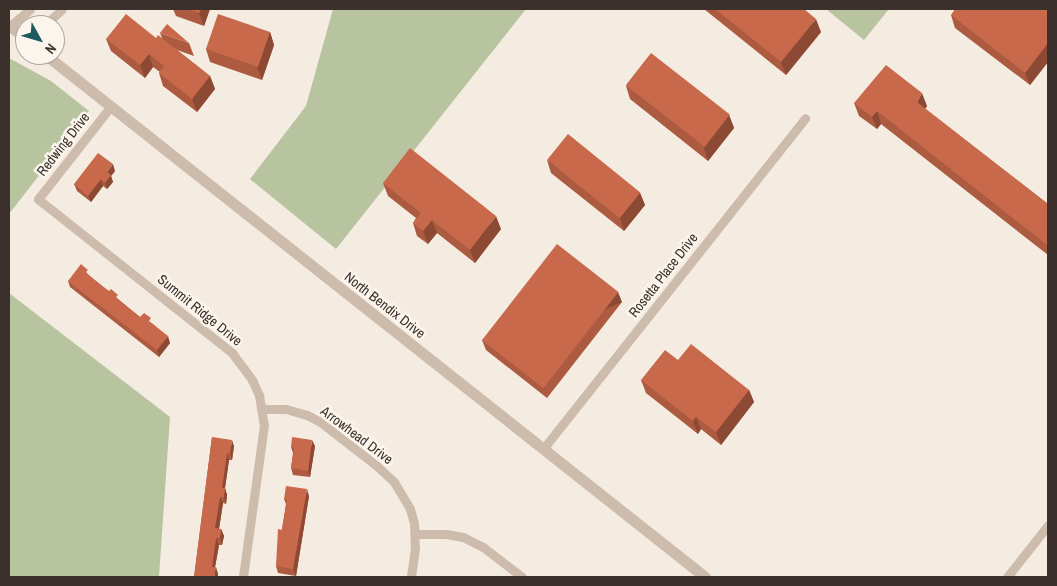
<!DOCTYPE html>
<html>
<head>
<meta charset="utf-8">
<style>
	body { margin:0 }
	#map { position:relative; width:1057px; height:586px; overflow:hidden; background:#f4ebe1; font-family:"Archivo Narrow",sans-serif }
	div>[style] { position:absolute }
	.green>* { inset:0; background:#b8c4a0 }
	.minor>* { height:9px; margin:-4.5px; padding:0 4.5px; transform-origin:4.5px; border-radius:4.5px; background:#cdbbac }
	.tertiary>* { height:11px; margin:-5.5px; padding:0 5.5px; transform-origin:5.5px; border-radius:5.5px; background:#cdbbac }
	.wall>* { inset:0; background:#ac5a40 }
	.shaded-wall>* { inset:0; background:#8c4a34; transform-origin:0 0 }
	.building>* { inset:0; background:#c8694b; transform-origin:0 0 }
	span { translate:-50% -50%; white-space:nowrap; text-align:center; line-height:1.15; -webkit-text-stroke:5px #fbf5ee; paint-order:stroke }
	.street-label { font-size:14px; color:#3b302b }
	.frame { position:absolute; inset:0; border:10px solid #3b302b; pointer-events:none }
	.north { position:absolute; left:15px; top:15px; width:50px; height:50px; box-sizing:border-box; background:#fbf5ee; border:1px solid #aea6a0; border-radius:50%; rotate:129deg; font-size:14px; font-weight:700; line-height:20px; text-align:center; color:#3b302b }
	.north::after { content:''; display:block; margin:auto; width:18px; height:22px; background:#1f5a5e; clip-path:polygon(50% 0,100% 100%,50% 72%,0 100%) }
</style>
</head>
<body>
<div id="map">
	<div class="green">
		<div style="clip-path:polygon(333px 9px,526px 9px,336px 249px,250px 179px,306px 106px)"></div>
		<div style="clip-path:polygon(826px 9px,889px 9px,864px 40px)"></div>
		<div style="clip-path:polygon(9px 58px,51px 81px,89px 111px,9px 214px)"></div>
		<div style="clip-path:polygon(9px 293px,170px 417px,159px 577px,9px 577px)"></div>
	</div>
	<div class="minor">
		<div style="left:45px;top:25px;width:23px;rotate:-43deg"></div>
		<div style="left:10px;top:26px;width:26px;rotate:-40deg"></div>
		<div style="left:111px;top:106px;width:118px;rotate:128.1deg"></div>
		<div style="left:38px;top:199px;width:248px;rotate:38.4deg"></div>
		<div style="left:232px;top:353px;width:34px;rotate:53deg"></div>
		<div style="left:252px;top:380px;width:17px;rotate:65deg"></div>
		<div style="left:259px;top:395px;width:30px;rotate:81deg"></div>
		<div style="left:264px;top:425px;width:153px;rotate:97.9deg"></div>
		<div style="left:262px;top:409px;width:24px"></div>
		<div style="left:286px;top:409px;width:22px;rotate:16deg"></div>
		<div style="left:307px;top:415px;width:13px;rotate:27deg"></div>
		<div style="left:319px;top:421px;width:73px;rotate:37.8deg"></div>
		<div style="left:377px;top:466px;width:23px;rotate:43deg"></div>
		<div style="left:394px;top:482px;width:31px;rotate:59deg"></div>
		<div style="left:410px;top:509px;width:15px;rotate:74deg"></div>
		<div style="left:414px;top:523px;width:25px;rotate:88deg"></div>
		<div style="left:415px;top:548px;width:29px;rotate:98deg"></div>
		<div style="left:543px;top:449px;width:422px;rotate:-51.6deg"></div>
		<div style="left:415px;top:534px;width:31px"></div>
		<div style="left:446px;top:534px;width:17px;rotate:10deg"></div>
		<div style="left:463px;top:537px;width:22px;rotate:27deg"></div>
		<div style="left:483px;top:547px;width:49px;rotate:37.6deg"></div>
		<div style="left:1007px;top:577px;width:66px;rotate:-51.7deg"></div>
	</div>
	<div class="tertiary">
		<div style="left:9px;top:25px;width:21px;rotate:39deg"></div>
		<div style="left:46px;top:55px;width:841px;rotate:38.38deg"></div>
	</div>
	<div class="wall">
		<div style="clip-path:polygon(173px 9px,210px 9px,204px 26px,176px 16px)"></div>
		<div style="clip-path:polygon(704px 9px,804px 9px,821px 32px,786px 75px)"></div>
		<div style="clip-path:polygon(1048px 9px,1048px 62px,1030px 85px,955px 28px,951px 15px)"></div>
		<div style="clip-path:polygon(270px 32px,274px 45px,262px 80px,210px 62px,206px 49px)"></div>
		<div style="clip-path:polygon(160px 33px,189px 43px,194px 56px,177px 50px,210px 76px,215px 89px,197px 112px,163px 86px,159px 73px,160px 72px,153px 67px,145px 78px,111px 51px,106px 39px,156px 38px,162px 38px)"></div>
		<div style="clip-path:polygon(626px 86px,729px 115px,734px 128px,708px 161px,630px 99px)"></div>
		<div style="clip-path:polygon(854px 103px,927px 106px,925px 109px,1048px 204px,1048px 255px,881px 124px,877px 129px,859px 116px)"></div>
		<div style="clip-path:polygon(547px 160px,640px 193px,645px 205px,624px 231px,551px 173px)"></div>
		<div style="clip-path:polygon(115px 171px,111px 176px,113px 182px,107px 189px,103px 186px,91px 202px,77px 191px,74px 184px)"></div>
		<div style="clip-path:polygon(383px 183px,501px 229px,475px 263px,437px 233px,428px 244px,417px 236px,413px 223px,416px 218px,388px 196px)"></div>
		<div style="clip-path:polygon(90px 276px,140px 317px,153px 324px,170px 343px,159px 357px,70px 287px,68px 281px)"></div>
		<div style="clip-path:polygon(622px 302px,547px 398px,486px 350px,482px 340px)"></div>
		<div style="clip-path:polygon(678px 360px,749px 390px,754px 402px,721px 445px,701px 429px,698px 434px,646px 393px,641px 380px)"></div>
		<div style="clip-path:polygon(212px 437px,234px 446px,232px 460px,229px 460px,225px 488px,227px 495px,226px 504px,223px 503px,219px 529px,221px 529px,224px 536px,222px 545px,219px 545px,215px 567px,218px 574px,194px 577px)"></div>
		<div style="clip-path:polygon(315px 446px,310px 477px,293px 475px,291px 468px,293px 453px,291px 447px)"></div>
		<div style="clip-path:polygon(309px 496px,296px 576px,278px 573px,276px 566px,286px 504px,284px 499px)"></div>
	</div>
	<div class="shaded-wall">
		<div style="clip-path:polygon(201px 9px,210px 9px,204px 26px,199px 13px)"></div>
		<div style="clip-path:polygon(816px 19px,821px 32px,786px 75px,781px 62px)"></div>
		<div style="clip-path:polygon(270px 32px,274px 45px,262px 80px,257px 67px)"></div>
		<div style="clip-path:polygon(1048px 43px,1048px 62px,1030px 85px,1025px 73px)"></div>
		<div style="clip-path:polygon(149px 54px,153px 67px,145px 78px,140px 65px)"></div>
		<div style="clip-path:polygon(210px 76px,215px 89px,197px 112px,192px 99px)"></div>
		<div style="clip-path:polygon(922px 93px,927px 106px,921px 115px,917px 102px)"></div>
		<div style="clip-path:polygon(877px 111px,881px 124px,877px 129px,872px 117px)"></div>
		<div style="clip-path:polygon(729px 115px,734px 128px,708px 161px,704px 148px)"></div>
		<div style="clip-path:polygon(113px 164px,115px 171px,111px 176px,113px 182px,107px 189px,105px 183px,107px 172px)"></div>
		<div style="clip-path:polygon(101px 179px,103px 186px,91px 202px,88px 196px)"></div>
		<div style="clip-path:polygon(640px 193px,645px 205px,624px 231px,620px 218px)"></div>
		<div style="clip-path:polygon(496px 216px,501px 229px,475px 263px,470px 250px)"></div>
		<div style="clip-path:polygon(432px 220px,437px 233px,428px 244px,423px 231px)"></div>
		<div style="left:618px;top:292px;width:11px;height:122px;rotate:68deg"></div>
		<div style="clip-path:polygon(168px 336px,170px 343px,159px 357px,157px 350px)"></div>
		<div style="clip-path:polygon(749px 390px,754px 402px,721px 445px,716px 432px)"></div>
		<div style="clip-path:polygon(696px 417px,701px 429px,698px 434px,693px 421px)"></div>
		<div style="clip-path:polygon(232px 440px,234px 446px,232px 460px,230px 453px)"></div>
		<div style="clip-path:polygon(312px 440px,315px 446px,310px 477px,308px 471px)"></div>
		<div style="clip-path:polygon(227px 453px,229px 460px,225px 488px,227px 495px,226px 504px,224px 497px,222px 488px)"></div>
		<div style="clip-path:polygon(307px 489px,309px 496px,296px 576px,293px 569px)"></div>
		<div style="clip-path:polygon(220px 497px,223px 503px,218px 535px,215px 528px)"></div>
		<div style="clip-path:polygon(221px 529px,224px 536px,222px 545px,220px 538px)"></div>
		<div style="clip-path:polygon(216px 538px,219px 545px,214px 573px,212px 567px)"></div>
		<div style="clip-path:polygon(216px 567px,218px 574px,218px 577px,214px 577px)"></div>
	</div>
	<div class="building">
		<div style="clip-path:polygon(187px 9px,201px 9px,199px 13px)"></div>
		<div style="clip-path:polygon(715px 9px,804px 9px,816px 19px,781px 62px)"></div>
		<div style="clip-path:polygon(955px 9px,1048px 9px,1048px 43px,1025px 73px,951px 15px)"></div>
		<div style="clip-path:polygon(126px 14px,156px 38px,158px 35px,210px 76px,192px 99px,159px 73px,164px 66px,149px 54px,140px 65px,106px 39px)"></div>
		<div style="left:218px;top:14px;width:55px;height:37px;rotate:19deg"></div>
		<div style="clip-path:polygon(167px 24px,189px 43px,160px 33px)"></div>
		<div style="left:651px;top:53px;width:100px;height:41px;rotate:38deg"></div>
		<div style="clip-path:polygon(886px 65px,922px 93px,917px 102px,1048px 204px,1048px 243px,1047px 245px,877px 111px,872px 117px,854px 103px)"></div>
		<div style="left:568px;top:134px;width:93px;height:33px;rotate:39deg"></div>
		<div style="clip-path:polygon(410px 148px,496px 216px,470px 250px,432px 220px,423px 231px,413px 223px,421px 213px,383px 183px)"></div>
		<div style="clip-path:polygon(98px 153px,113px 164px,107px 172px,111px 175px,105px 183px,101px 179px,88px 196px,74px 184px)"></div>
		<div style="left:557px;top:244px;width:78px;height:122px;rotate:38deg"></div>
		<div style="clip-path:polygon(81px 264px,88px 270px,86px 272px,93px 279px,109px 291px,111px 289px,118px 295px,116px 297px,123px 304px,140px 317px,144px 313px,151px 318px,149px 321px,168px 336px,157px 350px,68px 281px)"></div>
		<div style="clip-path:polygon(691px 344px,749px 390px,716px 432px,696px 417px,693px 421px,641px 380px,665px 350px,678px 360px)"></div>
		<div style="clip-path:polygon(212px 437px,232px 440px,230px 453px,227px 453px,222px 488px,225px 488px,224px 497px,220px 497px,215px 528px,221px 529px,220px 538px,216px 538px,212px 567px,216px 567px,214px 577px,194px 577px)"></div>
		<div style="clip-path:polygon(292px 437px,312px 440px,308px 471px,291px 468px,294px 448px,291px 447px)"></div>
		<div style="clip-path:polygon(286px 486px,307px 489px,293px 569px,276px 566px,278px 529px,282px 530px,287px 499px,284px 499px)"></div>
	</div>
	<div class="street-label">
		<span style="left:63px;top:144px;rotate:-52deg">Redwing Drive</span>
		<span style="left:663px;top:275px;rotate:-52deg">Rosetta Place Drive</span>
		<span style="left:385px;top:305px;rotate:38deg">North Bendix Drive</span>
		<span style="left:200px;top:310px;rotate:39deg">Summit Ridge Drive</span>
		<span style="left:357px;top:435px;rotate:37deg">Arrowhead Drive</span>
	</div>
	<div class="frame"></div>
	<div class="north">N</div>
</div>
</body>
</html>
